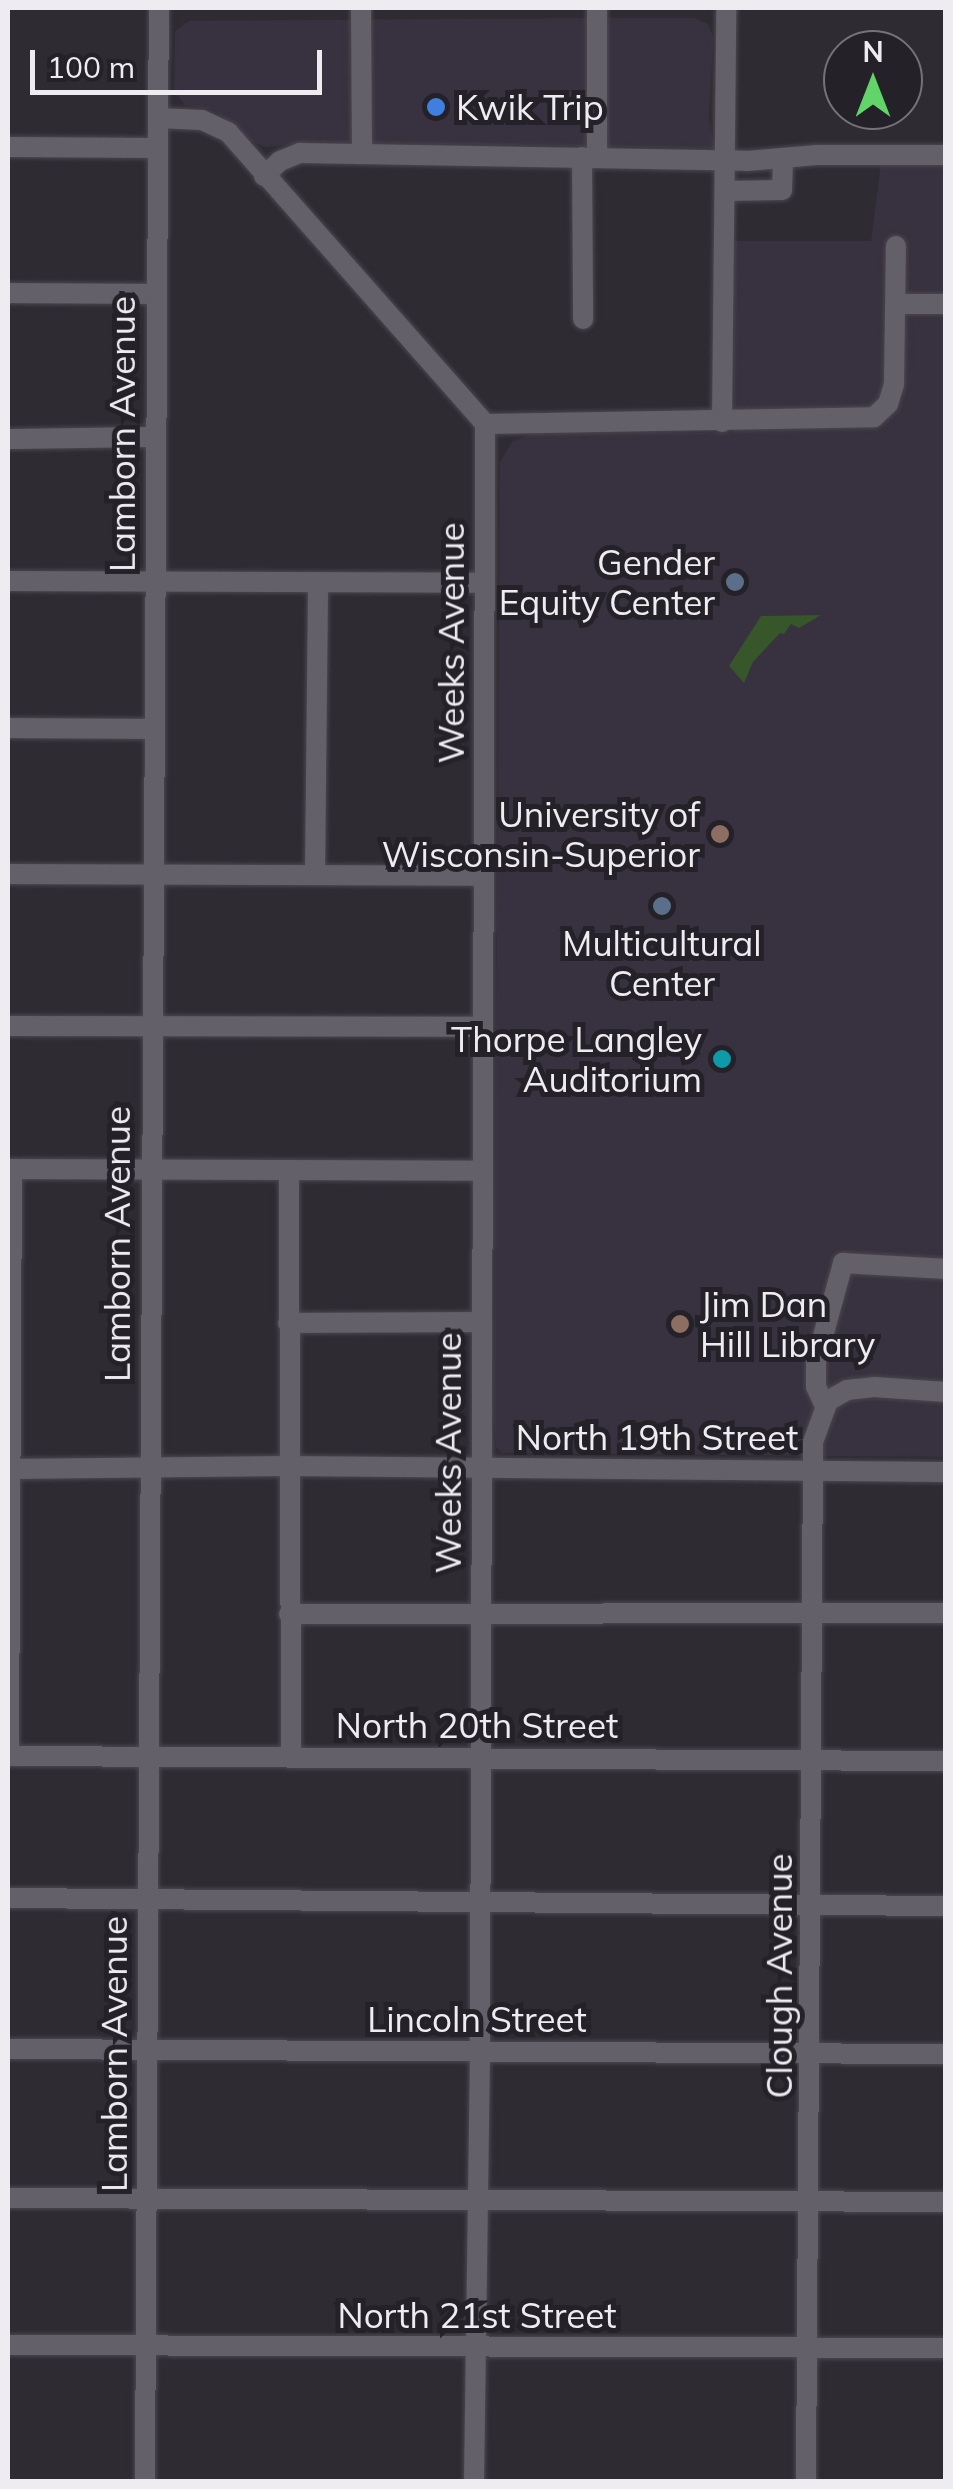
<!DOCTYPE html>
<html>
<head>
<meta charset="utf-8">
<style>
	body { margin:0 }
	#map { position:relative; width:953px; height:2489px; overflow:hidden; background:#2f2b33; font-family:Mulish,sans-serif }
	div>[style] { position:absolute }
	.built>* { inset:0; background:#38313f }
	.green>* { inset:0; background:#375629 }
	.roads { filter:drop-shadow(0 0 2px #4b474e) drop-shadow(0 0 2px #4b474e) }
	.minor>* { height:20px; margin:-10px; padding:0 10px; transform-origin:10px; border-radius:10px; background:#646069 }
	.dots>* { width:28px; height:28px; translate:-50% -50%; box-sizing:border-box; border:5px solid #252129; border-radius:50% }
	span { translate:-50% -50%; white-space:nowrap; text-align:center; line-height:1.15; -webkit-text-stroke:10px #252129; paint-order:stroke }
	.poi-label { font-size:35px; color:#eeecf1 }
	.left { translate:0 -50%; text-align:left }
	.right { translate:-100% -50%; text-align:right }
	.street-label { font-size:35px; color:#eeecf1 }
	.frame { position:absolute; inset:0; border:10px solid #eeecf1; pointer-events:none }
	.north { position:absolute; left:823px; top:30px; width:100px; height:100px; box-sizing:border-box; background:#252129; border:2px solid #757279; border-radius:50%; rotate:0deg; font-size:28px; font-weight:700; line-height:40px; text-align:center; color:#eeecf1 }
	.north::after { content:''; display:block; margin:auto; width:35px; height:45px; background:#61d46a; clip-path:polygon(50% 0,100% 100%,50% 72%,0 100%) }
	.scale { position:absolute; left:30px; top:50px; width:292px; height:45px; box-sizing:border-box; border:5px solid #eeecf1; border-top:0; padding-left:12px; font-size:30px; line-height:35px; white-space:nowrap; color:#eeecf1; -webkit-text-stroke:8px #252129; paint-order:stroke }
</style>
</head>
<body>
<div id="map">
	<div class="built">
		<div style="clip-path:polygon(584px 18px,694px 18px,708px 24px,713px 37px,709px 118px,714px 148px,318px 142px,267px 147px,254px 143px,214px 110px,185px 105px,174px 91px,175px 31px,189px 21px)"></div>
		<div style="clip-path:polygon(881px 163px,945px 163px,945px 1457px,502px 1453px,496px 1447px,494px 1419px,500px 462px,512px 442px,533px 432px,734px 433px,734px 241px,871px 241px)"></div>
	</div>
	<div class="green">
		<div style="clip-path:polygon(821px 615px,799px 628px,791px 624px,784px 634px,780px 633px,753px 662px,744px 683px,729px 666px,761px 616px)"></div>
	</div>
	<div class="roads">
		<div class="minor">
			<div style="left:361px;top:8px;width:146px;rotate:89.6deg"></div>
			<div style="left:158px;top:118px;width:44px;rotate:2.6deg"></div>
			<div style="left:202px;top:120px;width:29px;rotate:25deg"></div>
			<div style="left:228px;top:132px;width:389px;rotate:48.6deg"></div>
			<div style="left:8px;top:147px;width:150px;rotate:0.4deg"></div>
			<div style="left:582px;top:157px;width:162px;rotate:89.6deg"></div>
			<div style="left:597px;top:158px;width:150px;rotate:-90deg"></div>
			<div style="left:264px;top:176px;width:22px;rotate:-43deg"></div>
			<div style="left:280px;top:161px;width:22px;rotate:-22deg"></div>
			<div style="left:300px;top:153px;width:447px;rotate:1deg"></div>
			<div style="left:747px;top:161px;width:70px;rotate:-4.9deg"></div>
			<div style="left:817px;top:155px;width:129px"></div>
			<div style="left:725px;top:191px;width:57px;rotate:-1deg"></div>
			<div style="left:782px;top:190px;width:31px;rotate:-88deg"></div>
			<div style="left:8px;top:293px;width:147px;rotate:0.4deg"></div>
			<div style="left:896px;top:304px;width:50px"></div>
			<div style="left:722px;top:422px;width:414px;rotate:-89.4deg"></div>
			<div style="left:485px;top:424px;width:389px;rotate:-1deg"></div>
			<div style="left:874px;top:417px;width:19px;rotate:-43deg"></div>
			<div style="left:888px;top:404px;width:21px;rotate:-73deg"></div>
			<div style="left:894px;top:384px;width:138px;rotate:-89.2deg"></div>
			<div style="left:8px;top:439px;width:146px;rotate:-0.8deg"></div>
			<div style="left:8px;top:581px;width:476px;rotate:0.2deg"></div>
			<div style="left:8px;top:728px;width:145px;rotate:0.4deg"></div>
			<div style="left:8px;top:874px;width:474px;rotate:0.2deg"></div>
			<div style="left:315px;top:875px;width:293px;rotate:-89.4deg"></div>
			<div style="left:8px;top:1026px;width:475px;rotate:0.1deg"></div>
			<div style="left:8px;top:1169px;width:474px;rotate:0.2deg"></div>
			<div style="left:289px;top:1170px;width:587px;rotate:89.8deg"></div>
			<div style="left:288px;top:1323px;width:193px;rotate:-0.3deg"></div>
			<div style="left:825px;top:1406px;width:21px;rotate:-115deg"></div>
			<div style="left:816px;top:1387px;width:25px;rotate:-90deg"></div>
			<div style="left:816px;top:1362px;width:103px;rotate:-74.7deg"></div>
			<div style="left:843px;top:1263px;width:103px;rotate:3.3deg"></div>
			<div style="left:8px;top:1469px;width:279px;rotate:-0.6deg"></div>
			<div style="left:287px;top:1466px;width:659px;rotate:0.52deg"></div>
			<div style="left:289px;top:1614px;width:657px;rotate:-0.09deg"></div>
			<div style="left:8px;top:1756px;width:938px;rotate:0.31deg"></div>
			<div style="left:9px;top:1756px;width:587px;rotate:-89.71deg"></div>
			<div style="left:8px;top:1898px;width:938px;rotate:0.49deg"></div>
			<div style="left:8px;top:2049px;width:938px;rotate:0.31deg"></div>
			<div style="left:8px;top:2198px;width:938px;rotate:0.24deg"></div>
			<div style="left:8px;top:2345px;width:938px;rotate:0.18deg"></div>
			<div style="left:145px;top:2482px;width:2474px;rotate:-89.68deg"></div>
			<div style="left:474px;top:2482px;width:431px;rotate:-89.2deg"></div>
			<div style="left:480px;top:2051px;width:1627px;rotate:-89.82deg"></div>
			<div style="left:806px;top:2482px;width:1040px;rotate:-89.61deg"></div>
			<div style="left:813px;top:1442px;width:44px;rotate:-69.9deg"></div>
			<div style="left:828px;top:1401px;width:22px;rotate:-30deg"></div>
			<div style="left:847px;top:1390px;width:27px;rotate:-6deg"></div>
			<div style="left:874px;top:1387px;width:72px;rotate:4deg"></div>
		</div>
	</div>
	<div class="dots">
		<div style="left:436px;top:107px;background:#3f7fe0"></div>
		<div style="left:735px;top:582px;background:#5c6f8a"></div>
		<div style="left:720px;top:834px;background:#8d6e63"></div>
		<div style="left:662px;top:906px;background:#5c6f8a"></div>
		<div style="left:722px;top:1059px;background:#0f9aa8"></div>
		<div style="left:680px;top:1324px;background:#8d6e63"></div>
	</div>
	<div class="poi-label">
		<span class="left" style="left:456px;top:107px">Kwik Trip</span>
		<span class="right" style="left:715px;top:582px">Gender<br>Equity Center</span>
		<span class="right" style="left:700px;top:834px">University of<br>Wisconsin-Superior</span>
		<span style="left:662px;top:963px">Multicultural<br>Center</span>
		<span class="right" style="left:702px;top:1059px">Thorpe Langley<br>Auditorium</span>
		<span class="left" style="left:700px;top:1324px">Jim Dan<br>Hill Library</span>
	</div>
	<div class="street-label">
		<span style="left:122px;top:434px;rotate:-90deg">Lamborn Avenue</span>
		<span style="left:451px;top:643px;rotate:-90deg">Weeks Avenue</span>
		<span style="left:117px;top:1244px;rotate:-90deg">Lamborn Avenue</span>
		<span style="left:657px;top:1437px">North 19th Street</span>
		<span style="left:448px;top:1453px;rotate:-90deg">Weeks Avenue</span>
		<span style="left:477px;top:1725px">North 20th Street</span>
		<span style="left:779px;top:1976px;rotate:-90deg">Clough Avenue</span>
		<span style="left:477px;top:2019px">Lincoln Street</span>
		<span style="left:114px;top:2054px;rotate:-90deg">Lamborn Avenue</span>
		<span style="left:477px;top:2315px">North 21st Street</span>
	</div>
	<div class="frame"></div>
	<div class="north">N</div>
	<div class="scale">100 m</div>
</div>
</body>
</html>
